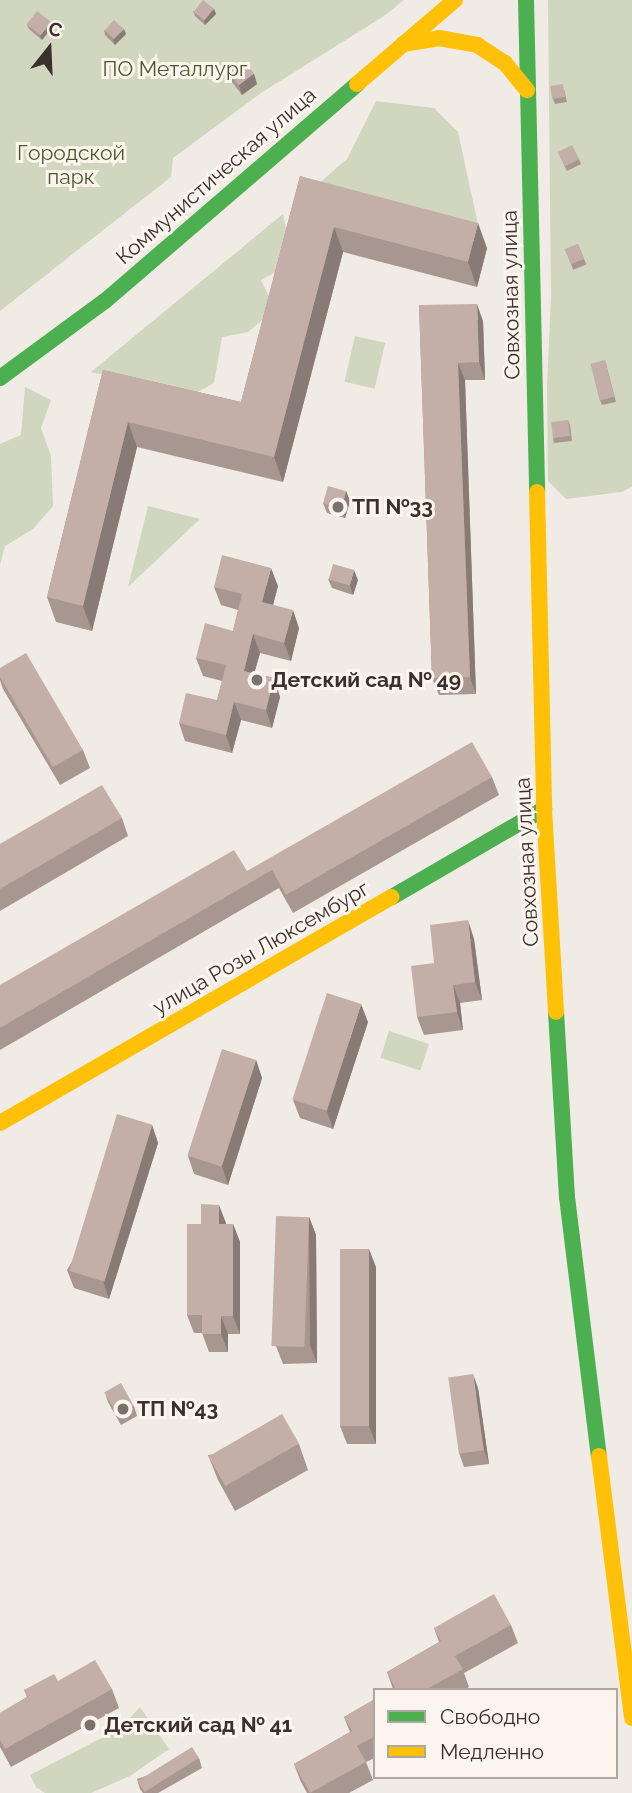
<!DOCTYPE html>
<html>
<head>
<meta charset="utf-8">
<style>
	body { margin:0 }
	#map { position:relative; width:632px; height:1793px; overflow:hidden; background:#f0ebe5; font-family:Raleway,sans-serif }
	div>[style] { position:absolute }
	.green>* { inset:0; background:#d1d6bf; transform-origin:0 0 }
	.fast>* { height:16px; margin:-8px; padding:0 8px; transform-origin:8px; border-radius:8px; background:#4caf50 }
	.slow>* { height:16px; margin:-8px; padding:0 8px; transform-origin:8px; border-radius:8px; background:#ffc107 }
	.wall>* { inset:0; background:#a89690; transform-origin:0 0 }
	.shaded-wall>* { inset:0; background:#887a75 }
	.building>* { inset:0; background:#c3afa7; transform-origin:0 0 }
	.dots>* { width:19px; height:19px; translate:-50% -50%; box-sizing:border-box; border:4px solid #fbf5ee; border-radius:50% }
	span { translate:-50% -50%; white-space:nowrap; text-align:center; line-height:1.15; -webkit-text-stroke:6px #fbf5ee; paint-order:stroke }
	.park-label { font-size:21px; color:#4a5a2e }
	.street-label { font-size:21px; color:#3b302b }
	.poi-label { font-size:21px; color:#3b302b; font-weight:700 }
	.left { translate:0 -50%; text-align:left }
	.legend { position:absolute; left:373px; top:1688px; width:245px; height:91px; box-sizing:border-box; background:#fbf5ee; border:2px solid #aea6a0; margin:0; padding:9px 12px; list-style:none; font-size:21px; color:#3b302b }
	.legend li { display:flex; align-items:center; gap:14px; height:35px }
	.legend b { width:35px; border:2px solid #aea6a0 }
	.north { position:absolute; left:14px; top:14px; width:70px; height:70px; -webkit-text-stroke:5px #fbf5ee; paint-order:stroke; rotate:18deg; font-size:19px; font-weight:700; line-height:28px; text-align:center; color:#3b302b }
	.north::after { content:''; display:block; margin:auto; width:24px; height:32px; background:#3b302b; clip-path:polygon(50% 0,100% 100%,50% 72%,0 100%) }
</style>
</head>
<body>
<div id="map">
	<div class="green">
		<div style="clip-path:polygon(0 0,404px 0,384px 16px,261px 93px,173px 158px,171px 177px,0 311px)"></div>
		<div style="clip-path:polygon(548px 0,632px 0,632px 487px,621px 492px,566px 499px,548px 481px,547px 387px,551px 297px)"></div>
		<div style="clip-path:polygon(376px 101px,434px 108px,458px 132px,479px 229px,317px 185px,347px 159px)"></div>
		<div style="clip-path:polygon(283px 214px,289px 244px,279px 270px,261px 280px,275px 309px,248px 332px,222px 337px,214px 383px,194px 394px,91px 372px)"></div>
		<div style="left:355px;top:336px;width:31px;height:47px;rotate:13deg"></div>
		<div style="clip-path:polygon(25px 387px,51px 400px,41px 428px,51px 456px,53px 506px,33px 529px,5px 546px,0 565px,0 444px,21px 435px)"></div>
		<div style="clip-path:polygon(148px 506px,200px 519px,128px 587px)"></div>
		<div style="left:389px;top:1031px;width:42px;height:28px;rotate:18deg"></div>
		<div style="clip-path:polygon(140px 1707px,169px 1749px,130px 1776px,91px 1793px,45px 1793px,36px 1787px,30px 1775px,121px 1728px)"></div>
	</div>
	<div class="fast">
		<div style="left:526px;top:0;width:492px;rotate:88.7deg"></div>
		<div style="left:0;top:378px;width:130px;rotate:-36.3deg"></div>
		<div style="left:105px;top:301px;width:333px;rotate:-40.7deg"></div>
		<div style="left:392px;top:897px;width:176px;rotate:-30.1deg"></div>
		<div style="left:556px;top:1012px;width:185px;rotate:86.6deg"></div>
		<div style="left:567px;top:1197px;width:261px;rotate:83deg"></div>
	</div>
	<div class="slow">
		<div style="left:403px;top:44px;width:36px;rotate:-9deg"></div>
		<div style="left:439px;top:38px;width:39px;rotate:10deg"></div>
		<div style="left:477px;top:45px;width:33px;rotate:33deg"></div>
		<div style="left:505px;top:63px;width:35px;rotate:51deg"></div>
		<div style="left:357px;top:84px;width:129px;rotate:-40.6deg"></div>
		<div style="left:537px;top:492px;width:317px;rotate:88.7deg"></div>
		<div style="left:544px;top:809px;width:203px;rotate:86.6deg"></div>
		<div style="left:0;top:1123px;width:452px;rotate:-30deg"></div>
		<div style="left:599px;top:1456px;width:264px;rotate:82.8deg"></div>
	</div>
	<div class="wall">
		<div style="clip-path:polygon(214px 9px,216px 14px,205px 25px,195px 16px,193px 11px)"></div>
		<div style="clip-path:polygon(27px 25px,52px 27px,42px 40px,29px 29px)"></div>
		<div style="clip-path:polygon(104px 30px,126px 34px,115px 45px,105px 35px)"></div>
		<div style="clip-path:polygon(229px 73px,254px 74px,257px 84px,242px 95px,232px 82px)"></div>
		<div style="clip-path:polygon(564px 89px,567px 102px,555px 104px,553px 99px)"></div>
		<div style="clip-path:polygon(558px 152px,579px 159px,581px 164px,567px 171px)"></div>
		<div style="clip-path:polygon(300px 176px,487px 248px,477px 287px,343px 252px,283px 482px,137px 447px,92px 631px,56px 622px,47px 597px,103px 370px,241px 402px)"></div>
		<div style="left:578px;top:244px;width:22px;height:14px;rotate:68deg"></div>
		<div style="clip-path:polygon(419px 305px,483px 321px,485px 380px,465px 380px,476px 694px,439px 695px,432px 678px)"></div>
		<div style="clip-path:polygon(605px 360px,616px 402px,602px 405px,600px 400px)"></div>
		<div style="clip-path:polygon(568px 420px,570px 425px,572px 441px,554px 443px,553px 438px)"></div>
		<div style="clip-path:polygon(346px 491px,350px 501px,345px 518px,327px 513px,323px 503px)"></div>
		<div style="clip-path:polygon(328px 579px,358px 580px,353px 595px,332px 588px)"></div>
		<div style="clip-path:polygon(278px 586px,273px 605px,299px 628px,291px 661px,260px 653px,254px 673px,274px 678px,280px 697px,272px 728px,241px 720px,232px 753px,185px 741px,179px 723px,217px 700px,222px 681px,203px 676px,196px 658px,233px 631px,238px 610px,221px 605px,214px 587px)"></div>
		<div style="clip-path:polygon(0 668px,83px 750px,90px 768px,60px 785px,3px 689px,0 680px)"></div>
		<div style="clip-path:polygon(492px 777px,499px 795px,293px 913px,279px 888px,0 1050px,0 985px,247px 871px)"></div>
		<div style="clip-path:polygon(122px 818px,128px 836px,0 911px,0 844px)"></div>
		<div style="clip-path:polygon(474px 939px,482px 1000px,460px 1003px,463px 1030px,424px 1035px,417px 1017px,434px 963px)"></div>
		<div style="clip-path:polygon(368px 1022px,333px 1129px,300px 1118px,293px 1100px)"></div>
		<div style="clip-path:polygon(256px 1060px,262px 1078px,228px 1185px,194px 1174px,188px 1156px)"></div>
		<div style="clip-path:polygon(152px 1125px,158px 1143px,109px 1299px,74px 1288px,67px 1270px)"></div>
		<div style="clip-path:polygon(309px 1217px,316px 1235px,317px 1363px,283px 1364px,276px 1346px)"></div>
		<div style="clip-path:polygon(226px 1224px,233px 1224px,240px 1242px,240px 1334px,228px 1334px,228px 1352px,209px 1352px,202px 1333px,194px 1333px,187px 1315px)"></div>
		<div style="clip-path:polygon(376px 1267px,376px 1444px,347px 1444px,340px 1426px)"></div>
		<div style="clip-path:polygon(478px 1388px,489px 1464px,464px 1467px,459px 1453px)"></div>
		<div style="clip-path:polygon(105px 1393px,134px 1406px,137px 1416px,121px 1425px,108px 1402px)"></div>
		<div style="clip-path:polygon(299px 1444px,308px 1470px,235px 1511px,218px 1480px,208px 1455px)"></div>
		<div style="clip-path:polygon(511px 1625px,518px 1643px,464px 1673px,469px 1687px,464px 1690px,392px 1690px,393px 1689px,387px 1672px,439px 1642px,434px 1628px)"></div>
		<div style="clip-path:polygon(58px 1681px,112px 1689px,119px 1708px,11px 1767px,0 1747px,0 1713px,27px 1697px,24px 1690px)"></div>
		<div style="clip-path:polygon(375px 1699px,375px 1758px,366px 1762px,373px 1780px,349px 1793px,307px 1793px,301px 1782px,294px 1764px,350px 1732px,344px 1717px)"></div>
		<div style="clip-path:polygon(199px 1758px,202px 1768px,158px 1793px,143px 1793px,140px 1789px,137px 1779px)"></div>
	</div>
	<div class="shaded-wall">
		<div style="clip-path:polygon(214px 9px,216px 14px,205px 25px,204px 20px)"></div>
		<div style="clip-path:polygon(51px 22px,52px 27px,42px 40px,40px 35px)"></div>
		<div style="clip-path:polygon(124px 29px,126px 34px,115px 45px,113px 40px)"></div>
		<div style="clip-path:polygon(254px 74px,257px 84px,242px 95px,239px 85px)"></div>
		<div style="clip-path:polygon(478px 223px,487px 248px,477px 287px,468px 262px)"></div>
		<div style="clip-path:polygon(334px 227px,343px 252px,283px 482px,274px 457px)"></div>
		<div style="clip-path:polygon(477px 304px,483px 321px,485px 380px,479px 362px)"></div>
		<div style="clip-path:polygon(458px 363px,465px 380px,476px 694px,470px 677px)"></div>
		<div style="clip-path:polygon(128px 422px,137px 447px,92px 631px,83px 606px)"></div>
		<div style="clip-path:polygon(346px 491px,350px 501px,345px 518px,342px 508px)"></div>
		<div style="clip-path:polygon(271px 568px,278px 586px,269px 620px,262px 602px)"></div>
		<div style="clip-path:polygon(354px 570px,358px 580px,353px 595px,350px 585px)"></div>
		<div style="clip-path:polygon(293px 610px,299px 628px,291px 661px,284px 643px)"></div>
		<div style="clip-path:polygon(253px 634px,260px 653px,250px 689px,244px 671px)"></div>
		<div style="clip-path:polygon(274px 678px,280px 697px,272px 728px,266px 710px)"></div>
		<div style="clip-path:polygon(234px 702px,241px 720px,232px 753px,226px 735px)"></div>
		<div style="clip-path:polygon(468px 920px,474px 939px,482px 1000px,475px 982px)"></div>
		<div style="clip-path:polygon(453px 985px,460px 1003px,463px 1030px,457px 1012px)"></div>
		<div style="clip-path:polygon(361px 1004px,368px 1022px,333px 1129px,327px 1111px)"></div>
		<div style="clip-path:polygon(256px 1060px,262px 1078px,228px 1185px,222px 1166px)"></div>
		<div style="clip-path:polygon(152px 1125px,158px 1143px,109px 1299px,103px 1281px)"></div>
		<div style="clip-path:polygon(219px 1205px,226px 1223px,226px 1242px,219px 1224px)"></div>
		<div style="clip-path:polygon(309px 1217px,316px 1235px,317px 1363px,310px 1345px)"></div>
		<div style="clip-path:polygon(233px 1224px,240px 1242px,240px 1334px,233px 1316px)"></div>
		<div style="clip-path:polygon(369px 1249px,376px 1267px,376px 1444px,369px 1426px)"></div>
		<div style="clip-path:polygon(221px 1316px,228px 1334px,228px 1352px,221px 1334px)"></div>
		<div style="clip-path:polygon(473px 1374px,478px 1388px,489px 1464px,484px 1450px)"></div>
	</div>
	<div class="building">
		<div style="left:203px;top:0;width:14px;height:15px;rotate:39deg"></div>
		<div style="left:37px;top:11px;width:18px;height:17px;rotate:38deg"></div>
		<div style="left:114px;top:20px;width:13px;height:14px;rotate:42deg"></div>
		<div style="left:244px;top:61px;width:16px;height:19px;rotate:52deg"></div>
		<div style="left:563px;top:84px;width:13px;height:13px;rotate:81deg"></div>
		<div style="left:572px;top:145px;width:16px;height:16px;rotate:63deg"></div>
		<div style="clip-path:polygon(300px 176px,478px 223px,468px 262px,334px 227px,274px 457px,128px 422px,83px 606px,47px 597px,103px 370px,241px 402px)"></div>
		<div style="left:578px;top:244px;width:16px;height:14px;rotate:68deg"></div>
		<div style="clip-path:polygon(477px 304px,479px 362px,458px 363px,470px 677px,432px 678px,419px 305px)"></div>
		<div style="left:605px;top:360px;width:38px;height:15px;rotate:76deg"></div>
		<div style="left:568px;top:420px;width:16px;height:17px;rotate:83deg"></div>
		<div style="left:328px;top:486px;width:19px;height:18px;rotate:16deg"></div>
		<div style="clip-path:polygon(222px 555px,271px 568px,262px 602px,293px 610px,284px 643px,253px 634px,244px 671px,274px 678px,266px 710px,234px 702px,226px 735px,179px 723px,186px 693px,217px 700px,226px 665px,196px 658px,205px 623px,233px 631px,242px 594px,214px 587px)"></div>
		<div style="left:333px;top:564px;width:22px;height:16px;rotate:16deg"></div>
		<div style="clip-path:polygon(26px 653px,83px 750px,53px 767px,0 677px,0 668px)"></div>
		<div style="clip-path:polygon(472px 742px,492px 777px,286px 895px,272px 870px,0 1028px,0 985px,234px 850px,247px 871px)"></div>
		<div style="clip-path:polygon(102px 785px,122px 818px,0 889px,0 844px)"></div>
		<div style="clip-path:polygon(468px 920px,475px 982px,453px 985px,457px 1012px,417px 1017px,411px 966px,434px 963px,430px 925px)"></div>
		<div style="left:327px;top:993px;width:36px;height:112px;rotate:18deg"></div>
		<div style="left:222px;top:1049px;width:36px;height:112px;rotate:18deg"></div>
		<div style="left:117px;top:1114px;width:37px;height:164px;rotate:17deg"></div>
		<div style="clip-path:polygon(201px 1204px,219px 1205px,219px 1224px,233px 1224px,233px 1316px,221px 1316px,221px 1334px,202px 1334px,202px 1315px,187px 1315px,187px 1224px,201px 1224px)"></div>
		<div style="left:276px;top:1216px;width:33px;height:130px;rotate:2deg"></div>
		<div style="left:340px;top:1249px;width:29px;height:177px"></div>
		<div style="left:473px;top:1374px;width:77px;height:25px;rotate:82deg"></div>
		<div style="left:121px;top:1383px;width:26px;height:19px;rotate:61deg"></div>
		<div style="left:282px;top:1414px;width:34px;height:85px;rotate:60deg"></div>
		<div style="clip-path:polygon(494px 1594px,511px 1625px,455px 1656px,463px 1669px,425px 1690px,392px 1690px,395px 1688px,387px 1672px,441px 1641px,434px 1628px)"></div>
		<div style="clip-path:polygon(95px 1660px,112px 1689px,5px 1749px,0 1740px,0 1713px,28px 1697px,24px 1690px,54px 1674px,58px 1681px)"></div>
		<div style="clip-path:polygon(375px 1699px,375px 1736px,357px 1746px,366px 1762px,310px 1793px,294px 1764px,352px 1731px,344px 1717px)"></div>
		<div style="left:192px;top:1747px;width:13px;height:64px;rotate:58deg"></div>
	</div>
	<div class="dots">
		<div style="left:338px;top:507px;background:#7a716c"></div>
		<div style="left:257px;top:680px;background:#7a716c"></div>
		<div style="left:123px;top:1409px;background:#7a716c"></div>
		<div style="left:90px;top:1725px;background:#7a716c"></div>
	</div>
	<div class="park-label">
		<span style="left:175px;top:69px">ПО Металлург</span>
		<span style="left:71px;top:165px">Городской<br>парк</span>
	</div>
	<div class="street-label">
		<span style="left:216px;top:176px;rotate:-41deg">Коммунистическая улица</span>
		<span style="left:511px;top:295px;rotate:-91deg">Совхозная улица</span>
		<span style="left:527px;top:862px;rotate:-93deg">Совхозная улица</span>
		<span style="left:261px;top:948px;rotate:-30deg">улица Розы Люксембург</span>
	</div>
	<div class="poi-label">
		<span class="left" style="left:352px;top:507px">ТП №33</span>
		<span class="left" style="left:271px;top:680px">Детский сад № 49</span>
		<span class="left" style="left:137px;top:1409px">ТП №43</span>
		<span class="left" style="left:104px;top:1725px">Детский сад № 41</span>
	</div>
	<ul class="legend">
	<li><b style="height:9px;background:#4caf50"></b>Свободно</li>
	<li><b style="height:9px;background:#ffc107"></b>Медленно</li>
	</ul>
	<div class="north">С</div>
</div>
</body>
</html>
